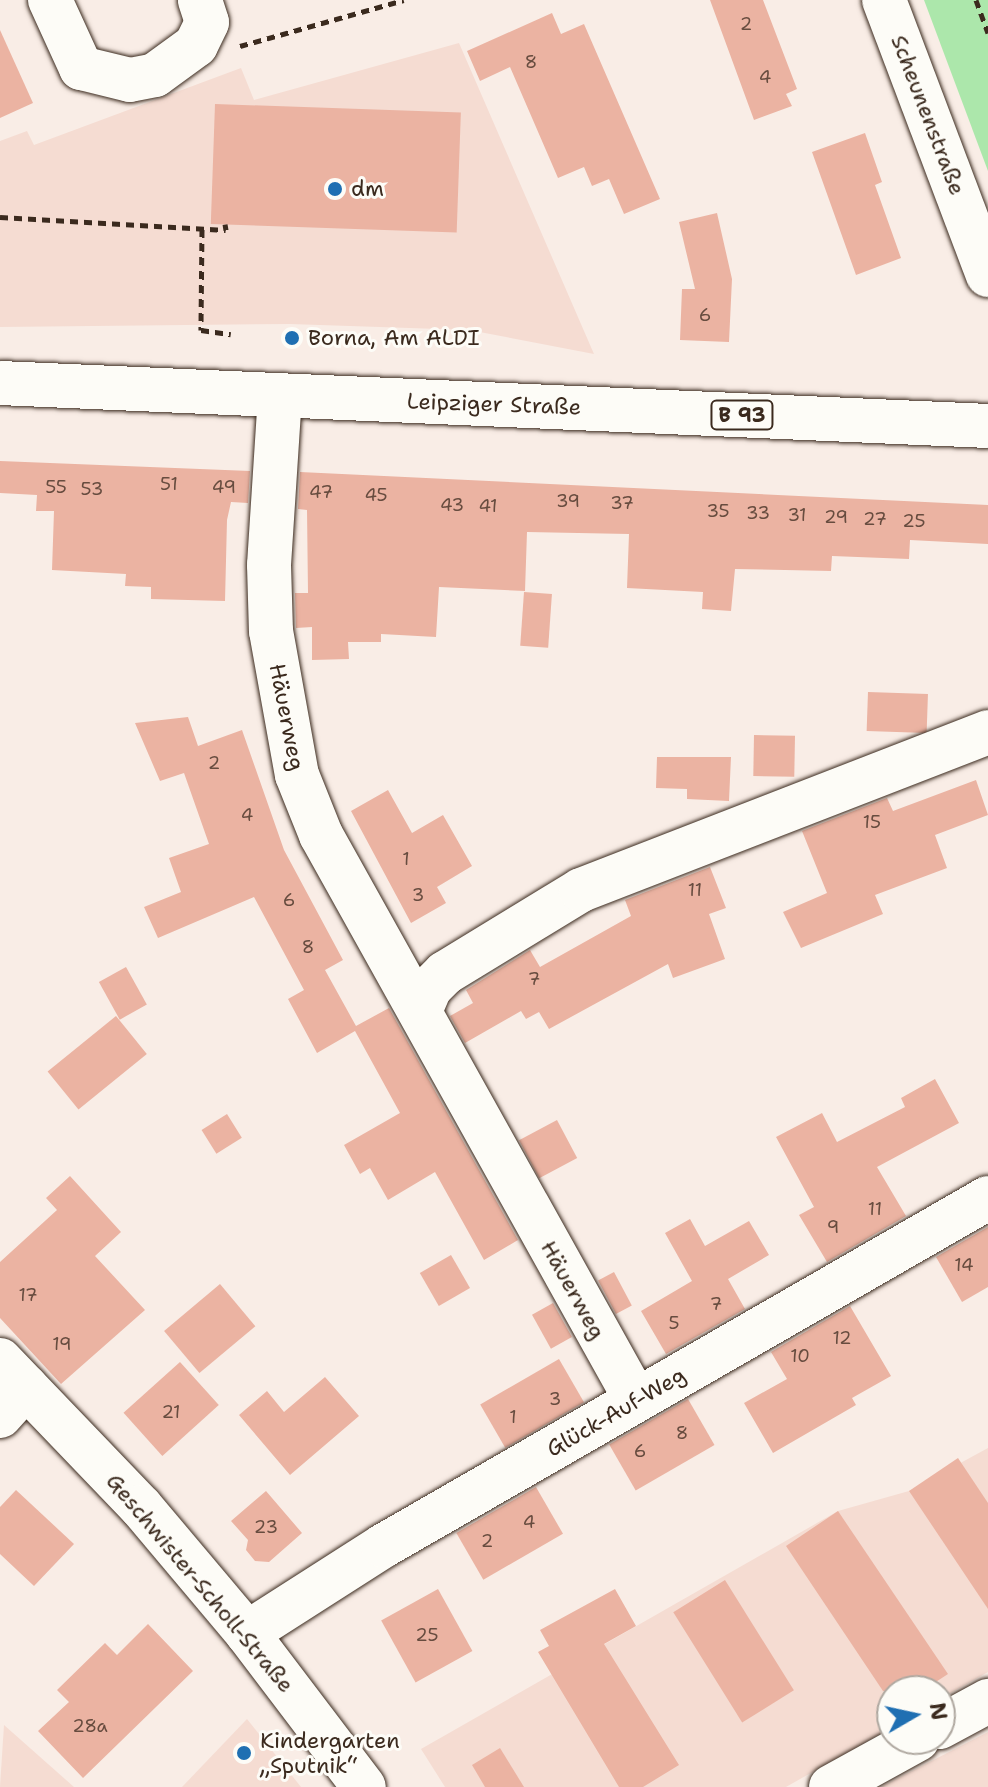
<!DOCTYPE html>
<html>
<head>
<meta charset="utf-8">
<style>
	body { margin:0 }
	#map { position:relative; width:988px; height:1787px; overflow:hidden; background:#f9ede6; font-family:"Shantell Sans",sans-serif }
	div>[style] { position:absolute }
	.built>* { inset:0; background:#f5dcd2 }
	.green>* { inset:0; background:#ace7ab }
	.building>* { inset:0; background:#ebb3a2; transform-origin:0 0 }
	.path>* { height:5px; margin-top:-2.5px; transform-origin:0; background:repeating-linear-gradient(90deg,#3b2a1e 0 8px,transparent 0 14px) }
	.roads { filter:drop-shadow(0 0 2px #3b2a1e) drop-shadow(0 0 2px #3b2a1e) }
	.minor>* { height:44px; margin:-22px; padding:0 22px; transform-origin:22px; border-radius:22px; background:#fdfcf7 }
	.major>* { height:44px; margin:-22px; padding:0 22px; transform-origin:22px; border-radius:22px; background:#fdfcf7 }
	.dots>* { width:22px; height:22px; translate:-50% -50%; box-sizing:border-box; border:4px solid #fdfcf7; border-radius:50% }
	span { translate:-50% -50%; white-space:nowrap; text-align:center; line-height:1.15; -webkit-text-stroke:6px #fdfcf7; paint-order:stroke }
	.number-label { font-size:18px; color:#674c3f }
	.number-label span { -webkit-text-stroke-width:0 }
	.shield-label span { padding:2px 6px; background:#fdfcf7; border:2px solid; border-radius:6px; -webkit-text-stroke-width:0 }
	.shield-label { font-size:20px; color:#3b2a1e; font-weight:700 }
	.street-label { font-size:22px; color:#3b2a1e }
	.poi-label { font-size:22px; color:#3b2a1e }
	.left { translate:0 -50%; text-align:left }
	.north { position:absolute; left:876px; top:1675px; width:80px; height:80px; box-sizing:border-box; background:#fdfcf7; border:2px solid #afa8a0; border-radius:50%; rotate:81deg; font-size:22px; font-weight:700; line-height:32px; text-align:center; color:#3b2a1e }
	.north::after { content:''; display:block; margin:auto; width:28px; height:36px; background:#1f6fb2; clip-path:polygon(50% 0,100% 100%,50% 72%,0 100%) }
</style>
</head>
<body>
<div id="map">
	<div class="built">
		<div style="clip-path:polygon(459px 43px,594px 354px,469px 330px,290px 324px,0 327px,0 141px,27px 131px,34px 145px,241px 68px,254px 100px)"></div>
		<div style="clip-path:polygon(988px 1448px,988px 1672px,940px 1699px,940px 1691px,892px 1691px,892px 1727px,786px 1787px,445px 1787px,421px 1749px,838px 1511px,909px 1491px)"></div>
		<div style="clip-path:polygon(247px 1719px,301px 1787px,182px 1787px)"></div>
		<div style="clip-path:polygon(4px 1725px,74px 1787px,0 1787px)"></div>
		<div style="clip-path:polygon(988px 1732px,988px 1787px,881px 1787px)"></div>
	</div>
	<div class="green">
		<div style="clip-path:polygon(924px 0,988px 0,988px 171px)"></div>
	</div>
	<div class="building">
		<div style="clip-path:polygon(710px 0,763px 0,797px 89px,786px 94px,792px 106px,754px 120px)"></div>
		<div style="clip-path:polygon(552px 13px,561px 34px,584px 24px,660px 199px,624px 214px,609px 179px,592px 186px,584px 167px,558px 178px,510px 67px,480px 81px,467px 51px)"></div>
		<div style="clip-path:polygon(0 30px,33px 103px,0 118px)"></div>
		<div style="left:215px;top:104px;width:246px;height:120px;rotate:2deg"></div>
		<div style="clip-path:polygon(865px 133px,882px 182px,875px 185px,901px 258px,856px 275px,812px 152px)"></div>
		<div style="clip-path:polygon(717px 213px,732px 279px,729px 342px,680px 340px,682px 289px,695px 289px,679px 222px)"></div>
		<div style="clip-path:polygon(0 461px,250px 471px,248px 503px,231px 502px,227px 520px,225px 601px,151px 599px,151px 587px,125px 586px,126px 574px,52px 570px,54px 511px,36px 511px,37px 495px,0 493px)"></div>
		<div style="clip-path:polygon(300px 472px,988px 505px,988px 544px,910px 540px,909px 559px,832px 556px,831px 571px,735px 569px,731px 611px,702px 609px,703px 592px,627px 588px,629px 534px,527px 532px,525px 591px,439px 587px,436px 637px,381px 634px,381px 642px,348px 642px,349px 659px,312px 660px,312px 627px,296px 628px,295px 593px,308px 593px,307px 510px,298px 509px)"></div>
		<div style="left:524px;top:592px;width:28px;height:54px;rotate:4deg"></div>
		<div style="left:868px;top:692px;width:60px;height:39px;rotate:2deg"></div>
		<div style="clip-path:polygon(188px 717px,198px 746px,242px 730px,284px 850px,343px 960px,325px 970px,356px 1026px,389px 1008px,518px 1240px,484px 1260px,435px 1172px,388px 1200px,370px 1168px,360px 1174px,344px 1145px,400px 1113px,355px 1031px,317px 1053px,288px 999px,304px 990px,254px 897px,158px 938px,144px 907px,181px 892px,169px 858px,209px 844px,184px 773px,160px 781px,135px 723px)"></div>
		<div style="left:754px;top:735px;width:41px;height:41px;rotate:1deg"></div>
		<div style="clip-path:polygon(657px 757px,731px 757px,729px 801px,687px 799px,687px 789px,656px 788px)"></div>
		<div style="clip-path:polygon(976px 780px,988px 815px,935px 835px,947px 868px,875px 895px,883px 914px,801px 948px,783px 912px,827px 893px,802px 831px,887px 798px,893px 811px)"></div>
		<div style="clip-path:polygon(388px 790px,412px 833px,443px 815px,472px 866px,437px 887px,446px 903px,411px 923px,351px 811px)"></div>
		<div style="clip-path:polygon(710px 867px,726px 908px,709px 914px,725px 959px,673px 978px,668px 964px,549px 1029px,539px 1012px,526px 1019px,521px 1011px,465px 1043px,450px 1016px,473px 1003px,466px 990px,530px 950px,540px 967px,631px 916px,625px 900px)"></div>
		<div style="left:126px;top:967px;width:43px;height:31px;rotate:61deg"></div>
		<div style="left:116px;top:1016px;width:49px;height:88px;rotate:51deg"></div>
		<div style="clip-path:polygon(935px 1079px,959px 1123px,877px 1167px,906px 1216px,827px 1262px,799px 1215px,814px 1207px,776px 1137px,822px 1113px,837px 1142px,905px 1107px,901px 1098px)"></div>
		<div style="left:227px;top:1114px;width:28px;height:30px;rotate:58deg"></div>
		<div style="left:557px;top:1120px;width:43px;height:43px;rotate:62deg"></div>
		<div style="clip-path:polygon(70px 1176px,121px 1232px,95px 1256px,145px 1310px,61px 1384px,0 1318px,0 1262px,57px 1210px,46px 1198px)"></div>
		<div style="clip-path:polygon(690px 1219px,705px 1246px,749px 1221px,769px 1255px,728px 1279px,745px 1309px,666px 1354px,641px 1311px,692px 1281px,665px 1233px)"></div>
		<div style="clip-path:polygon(988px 1227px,988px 1287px,962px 1302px,936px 1257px)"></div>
		<div style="left:451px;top:1255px;width:38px;height:36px;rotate:60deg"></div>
		<div style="left:614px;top:1272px;width:38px;height:18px;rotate:62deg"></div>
		<div style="left:220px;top:1284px;width:55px;height:73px;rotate:50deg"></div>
		<div style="left:553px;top:1303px;width:39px;height:24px;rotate:61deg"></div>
		<div style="clip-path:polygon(850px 1306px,891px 1376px,852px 1398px,856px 1405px,773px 1453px,744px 1403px,787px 1379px,771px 1352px)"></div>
		<div style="left:559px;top:1359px;width:50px;height:91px;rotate:60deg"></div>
		<div style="left:180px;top:1362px;width:58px;height:76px;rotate:48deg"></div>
		<div style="clip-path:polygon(325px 1377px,359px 1416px,290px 1475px,239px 1415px,267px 1391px,284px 1412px)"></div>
		<div style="left:688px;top:1399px;width:53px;height:91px;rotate:60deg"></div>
		<div style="clip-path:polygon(958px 1458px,988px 1503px,988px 1609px,909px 1491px)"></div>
		<div style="left:536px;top:1487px;width:54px;height:92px;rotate:60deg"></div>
		<div style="clip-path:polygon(16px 1490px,74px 1544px,34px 1586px,0 1554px,0 1507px)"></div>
		<div style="clip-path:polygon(266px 1491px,302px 1533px,269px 1562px,255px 1561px,246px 1550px,248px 1540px,231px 1521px)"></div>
		<div style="clip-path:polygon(838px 1511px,948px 1674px,922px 1691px,883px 1691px,786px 1546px)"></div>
		<div style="left:725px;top:1580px;width:130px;height:61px;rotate:58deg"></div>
		<div style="left:438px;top:1589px;width:71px;height:65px;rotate:61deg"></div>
		<div style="clip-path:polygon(615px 1589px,636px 1626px,604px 1644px,679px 1765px,643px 1787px,619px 1787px,538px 1652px,549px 1646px,540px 1630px)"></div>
		<div style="clip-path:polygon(148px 1624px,193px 1671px,83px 1778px,38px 1731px,69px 1702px,57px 1690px,105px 1643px,117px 1655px)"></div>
		<div style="clip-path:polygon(500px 1748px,524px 1787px,485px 1787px,472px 1765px)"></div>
	</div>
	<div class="path">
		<div style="left:976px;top:0;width:35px;rotate:70deg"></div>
		<div style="left:240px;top:46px;width:170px;rotate:-15.7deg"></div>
		<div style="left:0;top:217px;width:226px;rotate:3.3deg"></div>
		<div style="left:226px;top:230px;width:6px;rotate:-99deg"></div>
		<div style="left:202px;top:229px;width:101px;rotate:90.6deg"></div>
		<div style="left:201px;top:330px;width:30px;rotate:8deg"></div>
	</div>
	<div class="roads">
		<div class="minor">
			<div style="left:50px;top:0;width:75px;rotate:65.5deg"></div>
			<div style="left:81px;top:68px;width:50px;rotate:13.8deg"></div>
			<div style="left:130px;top:80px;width:25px;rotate:-11deg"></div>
			<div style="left:155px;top:75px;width:51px;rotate:-36.2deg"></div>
			<div style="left:196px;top:45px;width:25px;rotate:-64deg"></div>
			<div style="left:207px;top:22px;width:23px;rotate:-108deg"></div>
			<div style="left:884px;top:0;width:294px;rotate:69.3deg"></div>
			<div style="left:280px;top:395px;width:170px;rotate:93.7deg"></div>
			<div style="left:269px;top:565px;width:66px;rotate:88.3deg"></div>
			<div style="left:271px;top:631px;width:146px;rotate:79.8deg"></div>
			<div style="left:297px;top:775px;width:65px;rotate:68.2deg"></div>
			<div style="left:321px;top:835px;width:647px;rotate:60.86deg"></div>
			<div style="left:421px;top:1009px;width:23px;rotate:-67deg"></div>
			<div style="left:430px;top:988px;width:21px;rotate:-45deg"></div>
			<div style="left:445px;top:973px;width:159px;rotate:-31.4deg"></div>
			<div style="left:581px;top:890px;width:437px;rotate:-21.2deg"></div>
			<div style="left:0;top:1360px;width:204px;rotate:46.2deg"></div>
			<div style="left:141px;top:1507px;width:165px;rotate:49.9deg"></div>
			<div style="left:247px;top:1633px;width:193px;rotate:52.8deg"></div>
			<div style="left:0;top:1416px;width:39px;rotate:-48deg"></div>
			<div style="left:247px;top:1633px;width:161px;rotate:-32.6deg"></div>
			<div style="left:383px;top:1546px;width:698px;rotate:-29.91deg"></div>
			<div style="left:940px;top:1727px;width:55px;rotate:-28.4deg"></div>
			<div style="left:831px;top:1787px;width:99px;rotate:-28.9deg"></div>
		</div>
		<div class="major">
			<div style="left:0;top:383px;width:989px;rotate:2.49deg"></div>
		</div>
	</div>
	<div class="dots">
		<div style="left:335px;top:189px;background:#1f6fb2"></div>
		<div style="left:292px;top:338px;background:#1f6fb2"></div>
		<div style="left:244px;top:1753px;background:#1f6fb2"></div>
	</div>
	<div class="number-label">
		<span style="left:746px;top:24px">2</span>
		<span style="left:531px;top:62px">8</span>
		<span style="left:765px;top:77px">4</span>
		<span style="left:705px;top:315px">6</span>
		<span style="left:169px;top:484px">51</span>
		<span style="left:56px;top:487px">55</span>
		<span style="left:224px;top:487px">49</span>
		<span style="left:92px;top:489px">53</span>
		<span style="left:321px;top:492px">47</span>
		<span style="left:376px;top:495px">45</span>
		<span style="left:568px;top:501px">39</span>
		<span style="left:622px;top:503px">37</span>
		<span style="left:452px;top:505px">43</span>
		<span style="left:488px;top:506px">41</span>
		<span style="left:718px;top:511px">35</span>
		<span style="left:758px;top:513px">33</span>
		<span style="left:797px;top:515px">31</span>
		<span style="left:836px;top:517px">29</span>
		<span style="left:875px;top:519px">27</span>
		<span style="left:914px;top:521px">25</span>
		<span style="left:214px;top:763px">2</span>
		<span style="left:247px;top:815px">4</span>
		<span style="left:872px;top:822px">15</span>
		<span style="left:406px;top:859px">1</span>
		<span style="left:695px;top:890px">11</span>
		<span style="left:418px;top:895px">3</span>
		<span style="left:289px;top:900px">6</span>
		<span style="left:308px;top:947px">8</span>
		<span style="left:534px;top:979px">7</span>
		<span style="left:875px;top:1209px">11</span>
		<span style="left:833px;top:1227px">9</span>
		<span style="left:964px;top:1265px">14</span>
		<span style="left:28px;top:1295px">17</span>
		<span style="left:716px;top:1304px">7</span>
		<span style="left:674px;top:1323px">5</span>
		<span style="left:842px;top:1338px">12</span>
		<span style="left:62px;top:1344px">19</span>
		<span style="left:800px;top:1356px">10</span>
		<span style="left:555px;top:1399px">3</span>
		<span style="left:171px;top:1412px">21</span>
		<span style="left:513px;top:1417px">1</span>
		<span style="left:682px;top:1433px">8</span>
		<span style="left:640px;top:1451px">6</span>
		<span style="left:529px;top:1522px">4</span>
		<span style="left:266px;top:1527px">23</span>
		<span style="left:487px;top:1541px">2</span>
		<span style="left:427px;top:1635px">25</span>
		<span style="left:90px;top:1726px">28a</span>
	</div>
	<div class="shield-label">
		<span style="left:742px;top:415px">B 93</span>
	</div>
	<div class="street-label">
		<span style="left:928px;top:115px;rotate:69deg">Scheunenstraße</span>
		<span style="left:494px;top:404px;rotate:2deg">Leipziger Straße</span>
		<span style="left:287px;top:717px;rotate:79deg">Häuerweg</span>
		<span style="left:573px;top:1290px;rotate:61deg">Häuerweg</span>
		<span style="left:616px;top:1412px;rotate:-30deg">Glück-Auf-Weg</span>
		<span style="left:200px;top:1583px;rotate:50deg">Geschwister-Scholl-Straße</span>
	</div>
	<div class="poi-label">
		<span class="left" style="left:351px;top:189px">dm</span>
		<span class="left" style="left:308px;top:338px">Borna, Am ALDI</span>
		<span class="left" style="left:260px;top:1753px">Kindergarten<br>„Sputnik“</span>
	</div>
	<div class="north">N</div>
</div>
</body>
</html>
